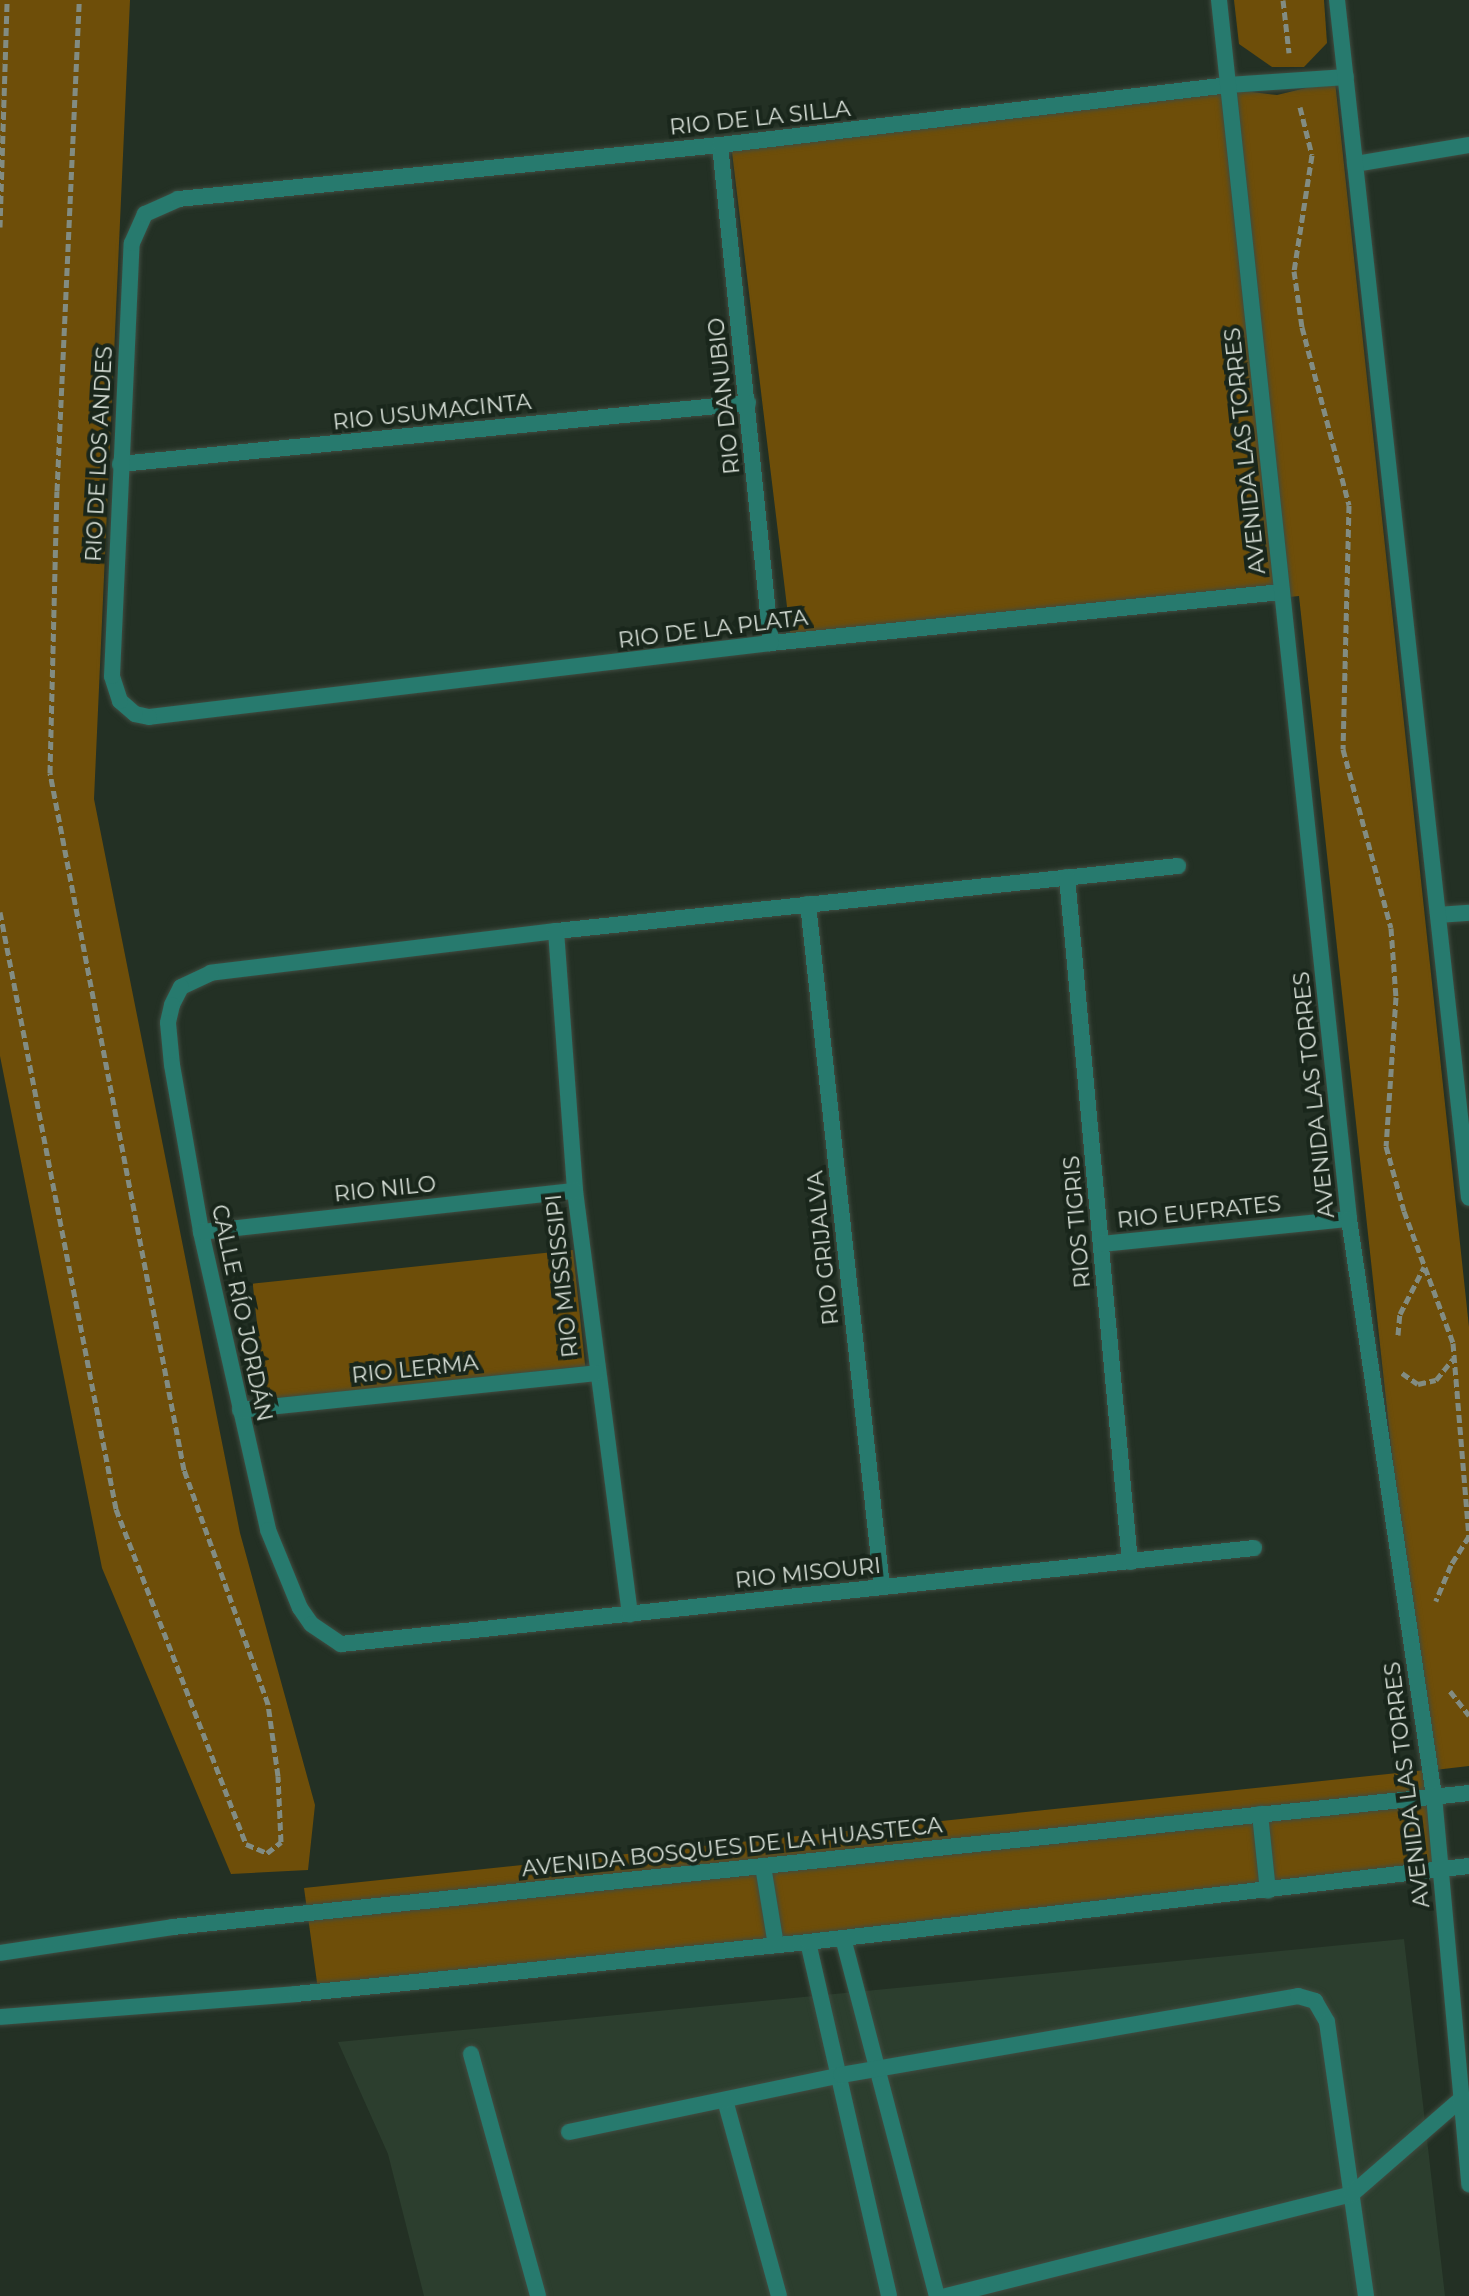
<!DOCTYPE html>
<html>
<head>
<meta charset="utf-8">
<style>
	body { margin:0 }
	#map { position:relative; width:1469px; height:2296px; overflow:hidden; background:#233024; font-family:Montserrat,sans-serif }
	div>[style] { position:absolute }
	.built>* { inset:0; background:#2c3e2e }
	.green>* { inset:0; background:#6e4e09; transform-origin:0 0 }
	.path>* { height:5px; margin-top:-2.5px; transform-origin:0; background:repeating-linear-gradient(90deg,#828c82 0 8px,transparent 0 12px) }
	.roads { filter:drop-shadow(0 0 2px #404c41) drop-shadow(0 0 2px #404c41) }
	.service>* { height:16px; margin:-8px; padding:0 8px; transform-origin:8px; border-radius:8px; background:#277a6e }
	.minor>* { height:16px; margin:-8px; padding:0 8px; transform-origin:8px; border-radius:8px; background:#277a6e }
	.tertiary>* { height:16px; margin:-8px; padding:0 8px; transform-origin:8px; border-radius:8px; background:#277a6e }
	span { translate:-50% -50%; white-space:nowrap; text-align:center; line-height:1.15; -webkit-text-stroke:8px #19261b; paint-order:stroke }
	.street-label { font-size:22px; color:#d7dfd7 }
</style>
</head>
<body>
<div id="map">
	<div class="built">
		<div style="clip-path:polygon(1404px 1939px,1445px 2296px,424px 2296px,388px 2154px,338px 2042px)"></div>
	</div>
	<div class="green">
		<div style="clip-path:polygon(0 0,130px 0,94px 799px,240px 1533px,315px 1805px,308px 1870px,231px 1874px,102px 1568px,0 1056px)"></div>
		<div style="clip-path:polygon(1234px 0,1324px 0,1327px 43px,1304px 67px,1272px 67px,1239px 44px)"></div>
		<div style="clip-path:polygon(1335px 81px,1469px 1327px,1469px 1766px,1426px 1771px,1438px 1873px,319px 1997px,304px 1888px,1426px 1770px,1299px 596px,792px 648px,731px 144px,1244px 91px,1277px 95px)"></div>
		<div style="left:573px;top:1250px;width:117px;height:322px;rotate:84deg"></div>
	</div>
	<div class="path">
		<div style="left:1283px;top:0;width:53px;rotate:83.5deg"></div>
		<div style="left:1300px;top:107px;width:49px;rotate:76deg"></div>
		<div style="left:1312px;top:155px;width:117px;rotate:98.8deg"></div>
		<div style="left:1294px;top:271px;width:57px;rotate:81.9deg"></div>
		<div style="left:1302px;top:327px;width:184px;rotate:75.2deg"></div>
		<div style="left:1349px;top:505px;width:244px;rotate:91.4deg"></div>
		<div style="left:1343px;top:749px;width:185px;rotate:75deg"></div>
		<div style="left:1391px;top:928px;width:69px;rotate:85.9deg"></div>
		<div style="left:1396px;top:997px;width:149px;rotate:93.8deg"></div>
		<div style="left:1386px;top:1146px;width:67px;rotate:74.5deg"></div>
		<div style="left:1404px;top:1211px;width:141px;rotate:69.6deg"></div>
		<div style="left:1453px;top:1343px;width:194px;rotate:85.3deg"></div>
		<div style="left:1469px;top:1536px;width:34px;rotate:122deg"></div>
		<div style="left:1451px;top:1565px;width:39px;rotate:113deg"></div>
		<div style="left:0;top:227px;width:227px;rotate:-88.2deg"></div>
		<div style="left:0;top:912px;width:608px;rotate:79deg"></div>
		<div style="left:116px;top:1509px;width:359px;rotate:68.8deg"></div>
		<div style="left:246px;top:1844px;width:23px;rotate:23deg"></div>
		<div style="left:267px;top:1853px;width:18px;rotate:-38deg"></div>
		<div style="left:281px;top:1842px;width:66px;rotate:-92.6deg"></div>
		<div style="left:278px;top:1776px;width:73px;rotate:-97.9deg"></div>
		<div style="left:268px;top:1704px;width:249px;rotate:-109.7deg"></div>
		<div style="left:184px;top:1470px;width:710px;rotate:-100.88deg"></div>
		<div style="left:50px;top:773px;width:282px;rotate:-88.6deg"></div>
		<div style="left:57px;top:491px;width:491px;rotate:-87.4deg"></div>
		<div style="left:1398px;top:1335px;width:21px;rotate:-85deg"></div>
		<div style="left:1400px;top:1314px;width:53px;rotate:-62.9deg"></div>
		<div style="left:1402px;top:1373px;width:19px;rotate:35deg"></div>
		<div style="left:1418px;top:1384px;width:18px;rotate:-13deg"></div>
		<div style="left:1436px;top:1380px;width:27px;rotate:-51deg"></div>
		<div style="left:1450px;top:1691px;width:31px;rotate:52deg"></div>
	</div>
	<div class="roads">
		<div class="service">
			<div style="left:1438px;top:915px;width:31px;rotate:-4deg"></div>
			<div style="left:843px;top:1938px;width:370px;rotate:75.3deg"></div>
			<div style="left:808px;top:1942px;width:363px;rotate:77.1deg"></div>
			<div style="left:471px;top:2054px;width:251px;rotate:74.5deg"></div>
			<div style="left:725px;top:2100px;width:203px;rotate:74.6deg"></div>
			<div style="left:569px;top:2132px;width:278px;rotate:-11.8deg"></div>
			<div style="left:841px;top:2075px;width:464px;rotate:-9.8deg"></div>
			<div style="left:1298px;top:1996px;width:18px;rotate:16deg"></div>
			<div style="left:1315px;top:2001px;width:24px;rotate:60deg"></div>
			<div style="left:1327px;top:2022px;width:277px;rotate:81.9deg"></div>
			<div style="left:946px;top:2296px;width:419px;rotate:-14.1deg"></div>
			<div style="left:1352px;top:2194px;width:145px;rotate:-41.1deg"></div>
		</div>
		<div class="minor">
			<div style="left:720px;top:145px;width:501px;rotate:84.15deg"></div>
			<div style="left:1355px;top:164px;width:116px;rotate:-9.5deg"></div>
			<div style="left:120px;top:464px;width:631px;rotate:-5.55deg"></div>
			<div style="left:1282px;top:592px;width:514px;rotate:174.3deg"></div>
			<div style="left:771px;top:643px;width:626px;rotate:173.22deg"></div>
			<div style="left:149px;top:717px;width:14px;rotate:-168deg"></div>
			<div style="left:135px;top:714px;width:20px;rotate:-139deg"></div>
			<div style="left:120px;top:701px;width:26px;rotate:-108deg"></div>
			<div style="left:112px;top:676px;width:433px;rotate:-87.4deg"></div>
			<div style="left:132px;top:243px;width:32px;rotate:-66deg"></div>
			<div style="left:145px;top:214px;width:36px;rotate:-24deg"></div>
			<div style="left:178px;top:199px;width:545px;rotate:-5.69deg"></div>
			<div style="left:720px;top:145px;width:513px;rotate:-6.72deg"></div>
			<div style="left:1229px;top:85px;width:117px;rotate:-3.9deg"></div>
			<div style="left:1178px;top:866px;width:625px;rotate:174.03deg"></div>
			<div style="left:556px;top:931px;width:348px;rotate:173.1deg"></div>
			<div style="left:211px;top:973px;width:33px;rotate:155deg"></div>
			<div style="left:181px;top:987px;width:20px;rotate:117deg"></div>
			<div style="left:172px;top:1005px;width:18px;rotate:103deg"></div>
			<div style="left:168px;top:1023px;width:42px;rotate:84.6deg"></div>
			<div style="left:172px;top:1065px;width:169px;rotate:80.1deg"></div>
			<div style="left:201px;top:1232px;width:305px;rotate:77.3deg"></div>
			<div style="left:268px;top:1530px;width:84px;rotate:67.7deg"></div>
			<div style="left:300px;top:1608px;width:19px;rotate:55deg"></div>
			<div style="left:311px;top:1624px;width:36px;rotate:34deg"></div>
			<div style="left:341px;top:1644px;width:918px;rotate:-6deg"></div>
			<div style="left:1067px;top:877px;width:688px;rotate:84.75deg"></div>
			<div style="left:808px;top:904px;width:687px;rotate:83.82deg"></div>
			<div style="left:556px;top:931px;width:261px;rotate:85.8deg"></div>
			<div style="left:575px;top:1191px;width:427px;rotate:82.6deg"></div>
			<div style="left:201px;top:1232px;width:376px;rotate:-6.3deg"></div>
			<div style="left:1102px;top:1244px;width:248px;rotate:-5.8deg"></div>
			<div style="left:240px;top:1410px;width:358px;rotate:-5.9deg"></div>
		</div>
		<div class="tertiary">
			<div style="left:1219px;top:0;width:1226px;rotate:83.91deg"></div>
			<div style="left:1349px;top:1219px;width:583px;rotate:81.62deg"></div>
			<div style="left:1434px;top:1796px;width:390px;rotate:84.8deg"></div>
			<div style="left:1337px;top:0;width:1205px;rotate:83.71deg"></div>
			<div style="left:1260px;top:1814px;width:77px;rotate:84.1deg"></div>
			<div style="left:763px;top:1866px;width:80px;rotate:80.7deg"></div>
			<div style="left:0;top:1953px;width:175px;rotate:-8.5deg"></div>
			<div style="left:173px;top:1927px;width:1303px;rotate:-5.9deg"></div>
			<div style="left:0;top:2017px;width:297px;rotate:-4.4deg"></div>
			<div style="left:296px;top:1994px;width:515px;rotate:-5.8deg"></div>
			<div style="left:808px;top:1942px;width:665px;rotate:-6.56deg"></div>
		</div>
	</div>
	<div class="street-label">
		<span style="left:760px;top:118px;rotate:-6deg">RIO DE LA SILLA</span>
		<span style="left:724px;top:396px;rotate:-96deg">RIO DANUBIO</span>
		<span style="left:432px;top:412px;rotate:-6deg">RIO USUMACINTA</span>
		<span style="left:1245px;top:451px;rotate:-96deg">AVENIDA LAS TORRES</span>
		<span style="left:99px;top:454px;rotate:-87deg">RIO DE LOS ANDES</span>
		<span style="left:713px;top:629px;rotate:-7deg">RIO DE LA PLATA</span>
		<span style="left:1314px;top:1095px;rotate:-96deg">AVENIDA LAS TORRES</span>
		<span style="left:385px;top:1189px;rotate:-6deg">RIO NILO</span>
		<span style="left:1199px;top:1212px;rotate:-6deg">RIO EUFRATES</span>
		<span style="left:1077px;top:1222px;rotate:-95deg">RIOS TIGRIS</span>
		<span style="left:823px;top:1248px;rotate:-96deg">RIO GRIJALVA</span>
		<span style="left:562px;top:1276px;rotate:-96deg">RIO MISSISSIPI</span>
		<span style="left:242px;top:1313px;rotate:78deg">CALLE RÍO JORDÁN</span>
		<span style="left:415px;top:1369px;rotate:-6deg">RIO LERMA</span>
		<span style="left:808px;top:1573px;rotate:-6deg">RIO MISOURI</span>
		<span style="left:1407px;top:1785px;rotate:-97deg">AVENIDA LAS TORRES</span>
		<span style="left:732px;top:1847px;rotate:-6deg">AVENIDA BOSQUES DE LA HUASTECA</span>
	</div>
</div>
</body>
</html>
